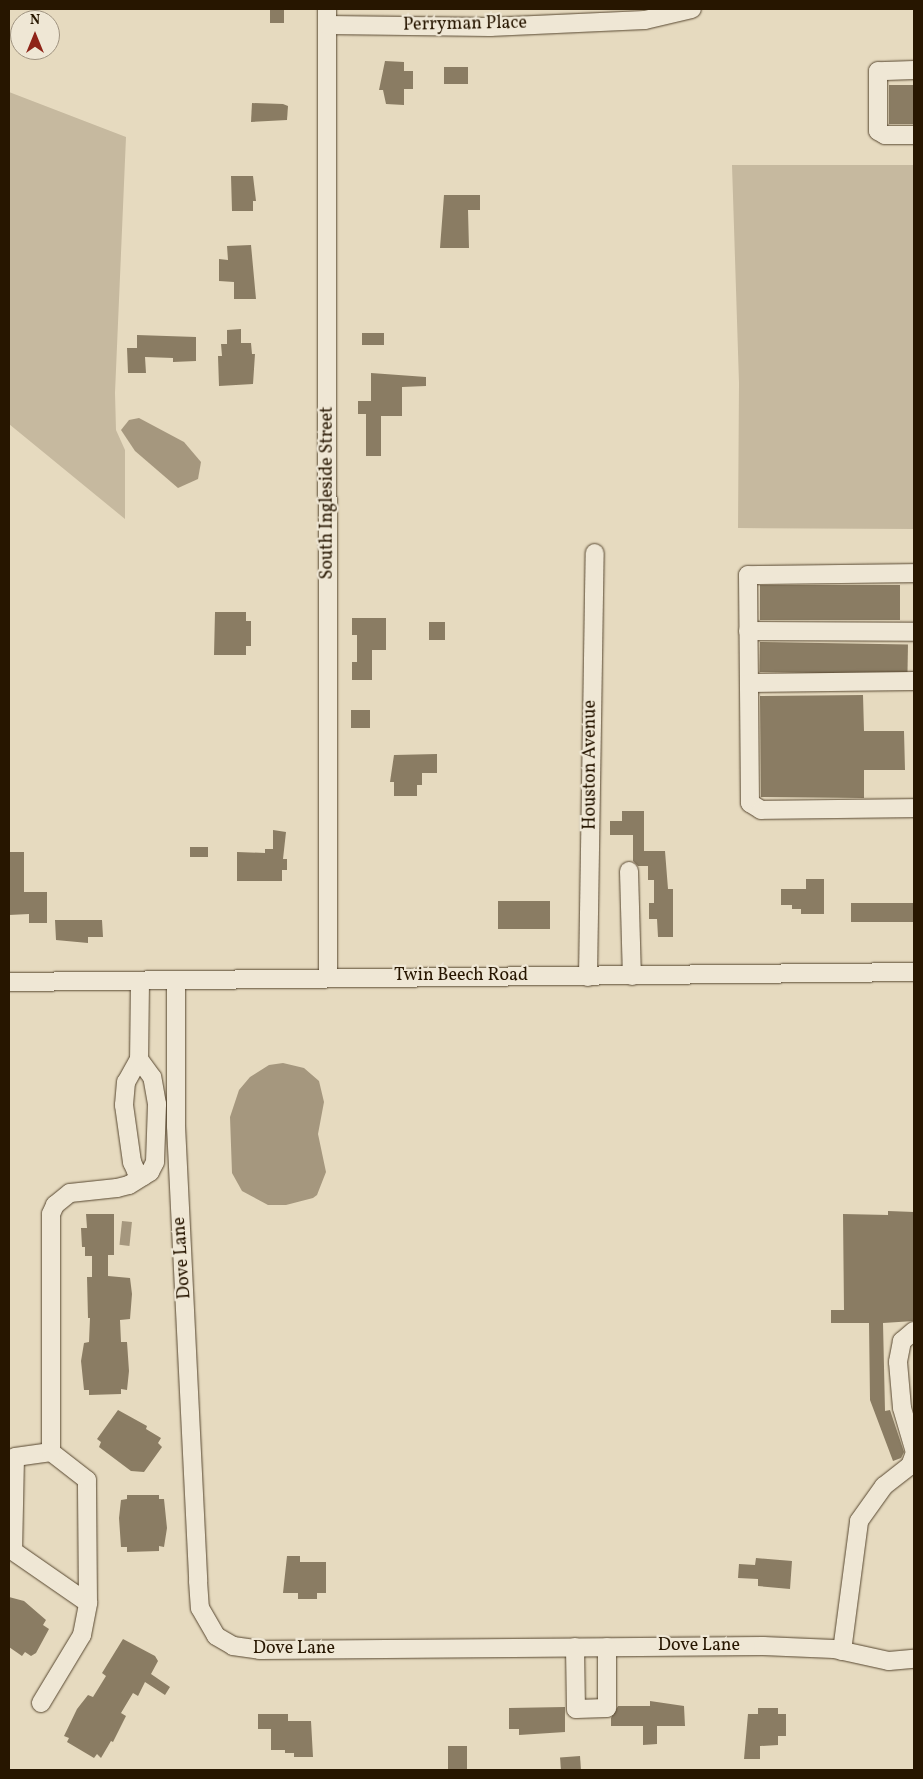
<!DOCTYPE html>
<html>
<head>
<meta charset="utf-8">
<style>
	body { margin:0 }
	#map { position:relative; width:923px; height:1779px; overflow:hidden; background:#e6dabf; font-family:Vollkorn,serif }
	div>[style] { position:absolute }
	.green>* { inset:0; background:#c6b99f }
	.water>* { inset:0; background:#a5977e; transform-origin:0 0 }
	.building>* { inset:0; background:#8a7c63; transform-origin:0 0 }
	.roads { filter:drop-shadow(0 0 1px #574730) drop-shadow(0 0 1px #574730) }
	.minor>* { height:18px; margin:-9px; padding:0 9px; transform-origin:9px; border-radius:9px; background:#efe7d5 }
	span { translate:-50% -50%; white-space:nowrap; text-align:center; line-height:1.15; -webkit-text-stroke:4.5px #efe7d5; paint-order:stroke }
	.street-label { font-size:18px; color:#271600 }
	.frame { position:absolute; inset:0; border:10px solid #271600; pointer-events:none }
	.north { position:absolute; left:10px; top:10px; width:50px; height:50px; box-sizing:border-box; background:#efe7d5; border:1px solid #9f9380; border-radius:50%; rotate:0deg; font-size:14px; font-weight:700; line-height:20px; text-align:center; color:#271600 }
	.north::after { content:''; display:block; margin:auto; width:18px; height:22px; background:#8f2418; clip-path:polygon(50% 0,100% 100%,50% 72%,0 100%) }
</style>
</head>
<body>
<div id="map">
	<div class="green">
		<div style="clip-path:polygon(9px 92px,126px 137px,115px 393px,116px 430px,125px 450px,125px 519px,9px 424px)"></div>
		<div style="clip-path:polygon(732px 165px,914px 165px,914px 529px,738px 528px,739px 383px)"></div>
	</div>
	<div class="water">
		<div style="clip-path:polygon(139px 418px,184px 442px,201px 462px,198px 479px,178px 488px,135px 451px,121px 430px,129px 420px)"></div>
		<div style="clip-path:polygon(283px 1063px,304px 1068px,319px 1081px,324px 1102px,318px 1134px,326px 1172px,317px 1195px,313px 1198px,286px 1205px,268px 1205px,242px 1191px,232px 1173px,230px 1117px,239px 1090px,250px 1077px,269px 1065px)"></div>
		<div style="left:122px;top:1221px;width:10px;height:24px;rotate:6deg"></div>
	</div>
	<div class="building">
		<div style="left:270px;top:9px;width:14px;height:14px"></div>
		<div style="clip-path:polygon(385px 61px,404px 62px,404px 71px,413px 71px,413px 89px,404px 89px,404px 105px,386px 104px,383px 90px,379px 90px)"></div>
		<div style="left:444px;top:67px;width:24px;height:17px"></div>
		<div style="left:914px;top:85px;width:39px;height:25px;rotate:90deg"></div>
		<div style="clip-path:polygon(252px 103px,283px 104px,288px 106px,287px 120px,251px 122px)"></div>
		<div style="clip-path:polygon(231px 176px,253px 176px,256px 201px,253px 201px,253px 211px,232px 211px)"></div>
		<div style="clip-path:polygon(444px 195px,480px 195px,480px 210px,468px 210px,469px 248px,440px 248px)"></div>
		<div style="clip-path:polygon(251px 245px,256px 299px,234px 299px,234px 282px,219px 281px,219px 259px,228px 260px,227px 246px)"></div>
		<div style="clip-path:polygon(241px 329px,241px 343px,251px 343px,252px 354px,255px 354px,253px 384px,219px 386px,218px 356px,222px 356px,221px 344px,227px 344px,227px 330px)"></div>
		<div style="left:362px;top:333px;width:22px;height:12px"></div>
		<div style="clip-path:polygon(137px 335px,196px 337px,196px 361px,173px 362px,173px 358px,145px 357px,146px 373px,128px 373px,127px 348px,137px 348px)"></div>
		<div style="clip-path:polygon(371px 373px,426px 377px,426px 386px,402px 387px,402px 416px,381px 416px,381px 456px,366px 456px,366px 414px,358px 414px,358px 401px,371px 401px)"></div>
		<div style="left:760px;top:585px;width:140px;height:35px"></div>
		<div style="clip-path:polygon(215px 612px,246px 612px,246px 621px,251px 621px,251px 646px,246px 646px,246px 655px,214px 655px)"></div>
		<div style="clip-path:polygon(352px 618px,386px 618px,386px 650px,372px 650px,372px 680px,352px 680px,352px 662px,357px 662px,357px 635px,352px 635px)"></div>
		<div style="left:429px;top:622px;width:16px;height:18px"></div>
		<div style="left:760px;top:642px;width:148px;height:30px;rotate:1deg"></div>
		<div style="clip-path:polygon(863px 695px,864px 731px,904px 731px,905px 770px,864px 770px,864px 798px,761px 797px,760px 696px)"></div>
		<div style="left:351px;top:710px;width:19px;height:18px"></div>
		<div style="clip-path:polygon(437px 754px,437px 773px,422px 773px,422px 785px,417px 785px,417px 796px,394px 796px,394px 782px,390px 782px,394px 755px)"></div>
		<div style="clip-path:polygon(622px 811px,644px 811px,644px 851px,665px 851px,668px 889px,673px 889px,673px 937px,658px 937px,657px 919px,649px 919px,649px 903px,654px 903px,654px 880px,648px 880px,648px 866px,638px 866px,633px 861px,633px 835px,610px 835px,610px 821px,622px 821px)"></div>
		<div style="clip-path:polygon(273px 830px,286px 832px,283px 859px,287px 859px,287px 870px,282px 870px,282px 881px,237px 881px,237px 852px,265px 853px,265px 849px,273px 849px)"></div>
		<div style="left:190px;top:847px;width:18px;height:10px"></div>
		<div style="clip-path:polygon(9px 852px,24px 852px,24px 892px,47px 892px,47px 923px,29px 923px,29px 914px,9px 915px)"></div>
		<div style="clip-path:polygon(806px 879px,824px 879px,824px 914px,801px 914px,801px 909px,792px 909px,792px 905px,781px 905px,781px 889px,806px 889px)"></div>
		<div style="left:498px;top:901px;width:52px;height:28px"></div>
		<div style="left:851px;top:903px;width:63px;height:19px"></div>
		<div style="clip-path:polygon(55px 920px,102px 920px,103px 937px,88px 937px,88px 943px,56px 940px)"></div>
		<div style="clip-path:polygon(888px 1211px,914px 1212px,914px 1321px,883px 1323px,885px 1411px,890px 1410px,904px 1452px,901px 1458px,893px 1461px,870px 1400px,869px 1323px,831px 1323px,831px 1310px,844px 1310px,843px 1214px,888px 1215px)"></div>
		<div style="clip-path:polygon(86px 1214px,114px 1214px,114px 1255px,108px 1255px,108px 1276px,130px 1278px,132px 1294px,130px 1319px,120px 1320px,121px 1342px,127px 1342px,129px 1371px,127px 1390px,121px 1389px,121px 1394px,89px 1395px,89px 1390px,84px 1390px,81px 1361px,84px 1343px,89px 1342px,90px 1318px,88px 1318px,87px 1277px,92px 1277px,92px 1256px,85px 1256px,85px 1247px,82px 1247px,81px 1228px,87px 1228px)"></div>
		<div style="clip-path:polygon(118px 1410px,147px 1426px,146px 1429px,161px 1438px,158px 1443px,162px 1447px,144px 1472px,131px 1471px,99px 1447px,101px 1442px,97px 1439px)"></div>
		<div style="clip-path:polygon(127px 1495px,159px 1495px,159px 1499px,164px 1499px,167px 1528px,164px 1547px,159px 1546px,159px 1551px,127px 1552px,127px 1547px,121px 1547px,119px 1518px,121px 1500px,127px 1499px)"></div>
		<div style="clip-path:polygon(287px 1556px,300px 1556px,300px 1562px,326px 1562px,326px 1593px,317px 1593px,317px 1599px,298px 1599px,298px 1593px,283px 1593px)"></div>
		<div style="clip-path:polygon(756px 1558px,792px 1561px,790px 1589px,758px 1586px,758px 1579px,738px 1578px,739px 1564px,755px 1565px)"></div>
		<div style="clip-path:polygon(9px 1597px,24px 1601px,46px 1620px,43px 1625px,49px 1629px,36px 1653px,31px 1656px,25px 1652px,22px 1656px,9px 1647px)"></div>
		<div style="clip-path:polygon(123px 1639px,155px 1656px,158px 1661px,151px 1674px,170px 1687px,165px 1695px,145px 1682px,138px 1696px,133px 1693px,121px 1713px,126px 1716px,113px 1742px,111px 1741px,101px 1758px,97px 1754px,94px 1758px,67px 1742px,69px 1738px,64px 1736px,77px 1709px,88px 1695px,93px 1697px,106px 1676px,102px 1673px)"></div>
		<div style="clip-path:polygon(650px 1701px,684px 1706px,685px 1726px,657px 1726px,657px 1744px,643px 1745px,643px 1726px,611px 1726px,611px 1718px,618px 1706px,650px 1706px)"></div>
		<div style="clip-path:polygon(565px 1707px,565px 1732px,519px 1735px,519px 1729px,509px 1729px,509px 1708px)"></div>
		<div style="clip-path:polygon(758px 1708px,778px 1708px,778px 1714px,786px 1714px,786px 1736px,778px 1736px,778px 1745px,760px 1746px,760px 1759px,744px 1759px,748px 1714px,758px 1714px)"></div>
		<div style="clip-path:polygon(258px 1714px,288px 1714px,288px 1721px,311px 1721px,313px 1757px,294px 1757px,294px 1753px,285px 1753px,285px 1750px,271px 1750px,271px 1729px,258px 1729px)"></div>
		<div style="left:448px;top:1746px;width:19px;height:24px"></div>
		<div style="left:580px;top:1756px;width:14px;height:20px;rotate:86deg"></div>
	</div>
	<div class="roads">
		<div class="minor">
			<div style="left:327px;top:9px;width:968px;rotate:89.94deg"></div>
			<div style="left:327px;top:25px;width:163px;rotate:0.7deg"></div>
			<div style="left:490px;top:27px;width:155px;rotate:-2.6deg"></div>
			<div style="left:645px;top:20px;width:48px;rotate:-13.2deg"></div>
			<div style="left:914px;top:70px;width:36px;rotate:178deg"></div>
			<div style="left:878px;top:71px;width:60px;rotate:90deg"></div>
			<div style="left:878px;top:131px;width:8px;rotate:30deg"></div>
			<div style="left:885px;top:135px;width:29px"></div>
			<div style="left:914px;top:573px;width:166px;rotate:179.3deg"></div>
			<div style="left:748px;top:575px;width:228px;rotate:89.5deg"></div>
			<div style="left:750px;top:803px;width:13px;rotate:32deg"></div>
			<div style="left:761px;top:810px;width:153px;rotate:-0.7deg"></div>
			<div style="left:748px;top:631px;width:166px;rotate:0.3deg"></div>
			<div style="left:749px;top:683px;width:165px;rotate:-0.7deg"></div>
			<div style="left:629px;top:871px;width:105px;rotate:88.4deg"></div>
			<div style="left:588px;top:977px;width:424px;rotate:-89.1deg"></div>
			<div style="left:9px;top:982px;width:905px;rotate:-0.63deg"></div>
			<div style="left:140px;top:982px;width:77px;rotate:90.7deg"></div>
			<div style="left:139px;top:1059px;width:26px;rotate:119deg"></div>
			<div style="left:126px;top:1082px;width:23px;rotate:95deg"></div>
			<div style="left:124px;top:1105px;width:58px;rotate:82deg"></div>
			<div style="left:132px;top:1162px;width:10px;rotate:66deg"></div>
			<div style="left:136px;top:1171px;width:9px;rotate:36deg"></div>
			<div style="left:176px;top:982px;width:144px;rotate:90deg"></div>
			<div style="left:176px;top:1126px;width:456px;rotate:87.2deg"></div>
			<div style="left:198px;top:1581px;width:27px;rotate:86deg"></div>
			<div style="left:200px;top:1608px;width:32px;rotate:60deg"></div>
			<div style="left:216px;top:1636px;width:20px;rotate:30deg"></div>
			<div style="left:233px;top:1646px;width:27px;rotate:8deg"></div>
			<div style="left:260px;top:1650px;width:503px;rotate:-0.46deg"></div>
			<div style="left:763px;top:1646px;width:71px;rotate:2.4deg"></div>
			<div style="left:834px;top:1649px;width:56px;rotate:12.3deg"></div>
			<div style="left:889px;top:1661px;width:25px;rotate:-5deg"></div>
			<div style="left:914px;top:1331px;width:16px;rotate:140deg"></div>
			<div style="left:902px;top:1341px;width:21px;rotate:101deg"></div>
			<div style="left:898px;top:1362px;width:46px;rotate:85deg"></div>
			<div style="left:902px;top:1408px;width:43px;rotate:73.7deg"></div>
			<div style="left:51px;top:1452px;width:36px;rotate:172deg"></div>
			<div style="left:15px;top:1457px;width:94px;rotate:91.2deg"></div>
			<div style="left:13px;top:1551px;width:91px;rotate:34.7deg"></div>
			<div style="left:88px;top:1603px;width:123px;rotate:-90.5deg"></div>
			<div style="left:87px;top:1480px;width:46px;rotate:-142.1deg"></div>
			<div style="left:51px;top:1452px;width:238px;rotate:-90deg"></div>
			<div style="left:51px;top:1214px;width:10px;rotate:-66deg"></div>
			<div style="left:55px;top:1205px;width:19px;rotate:-39deg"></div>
			<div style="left:70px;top:1193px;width:47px;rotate:-6.1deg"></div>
			<div style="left:117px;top:1188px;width:12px;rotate:-14deg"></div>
			<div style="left:129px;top:1185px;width:25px;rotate:-32deg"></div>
			<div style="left:150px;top:1172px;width:11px;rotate:-63deg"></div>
			<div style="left:155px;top:1162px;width:58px;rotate:-88deg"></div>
			<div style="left:157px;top:1104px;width:27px;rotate:-100deg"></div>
			<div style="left:152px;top:1077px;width:22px;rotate:-126deg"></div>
			<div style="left:575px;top:1647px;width:62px;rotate:89.1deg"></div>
			<div style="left:576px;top:1709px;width:31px;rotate:-2deg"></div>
			<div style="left:607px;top:1708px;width:61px;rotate:-90deg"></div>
			<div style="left:842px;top:1651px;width:131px;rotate:-82.5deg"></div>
			<div style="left:859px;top:1521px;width:43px;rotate:-54.5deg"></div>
			<div style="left:884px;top:1486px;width:33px;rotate:-38deg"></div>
			<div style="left:910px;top:1466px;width:12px;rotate:-70deg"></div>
			<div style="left:41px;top:1703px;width:79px;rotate:-58.9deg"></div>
			<div style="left:82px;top:1635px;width:33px;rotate:-79deg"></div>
		</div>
	</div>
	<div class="street-label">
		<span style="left:465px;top:25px;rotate:-1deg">Perryman Place</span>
		<span style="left:328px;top:493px;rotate:-90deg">South Ingleside Street</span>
		<span style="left:591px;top:765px;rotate:-90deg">Houston Avenue</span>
		<span style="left:461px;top:976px">Twin Beech Road</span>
		<span style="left:183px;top:1258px;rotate:-94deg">Dove Lane</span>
		<span style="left:699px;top:1646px">Dove Lane</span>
		<span style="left:294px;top:1649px">Dove Lane</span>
	</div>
	<div class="frame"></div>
	<div class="north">N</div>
</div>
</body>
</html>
